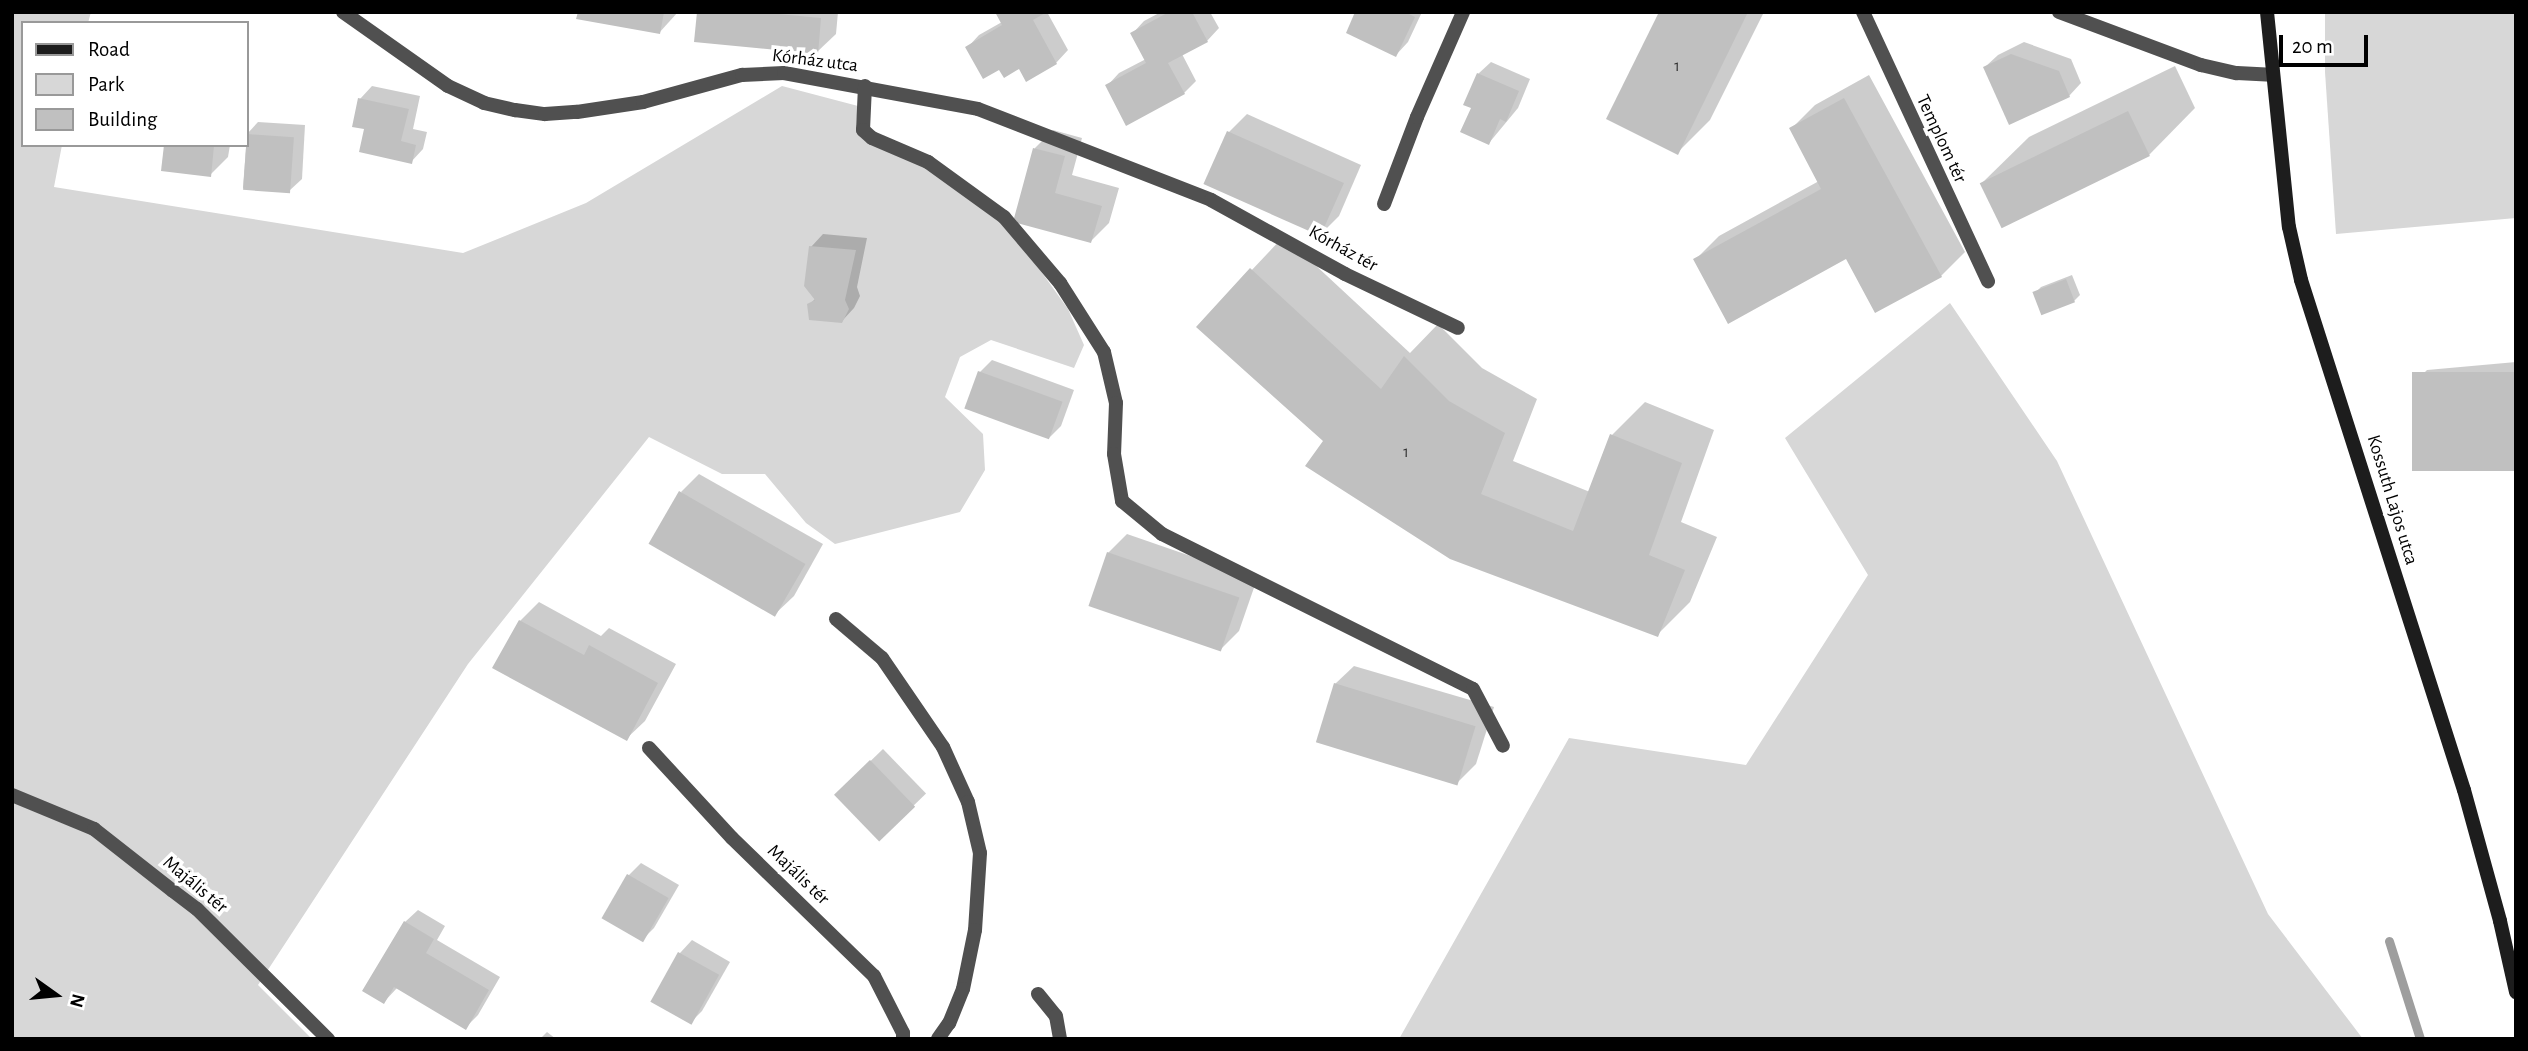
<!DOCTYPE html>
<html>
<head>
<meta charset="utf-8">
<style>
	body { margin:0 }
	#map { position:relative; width:2528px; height:1051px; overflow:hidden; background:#fff; font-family:"Alegreya Sans",sans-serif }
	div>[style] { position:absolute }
	.green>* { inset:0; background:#d7d7d7 }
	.shadow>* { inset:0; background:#0003; transform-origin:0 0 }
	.stream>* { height:9px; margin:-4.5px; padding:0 4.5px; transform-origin:4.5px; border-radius:4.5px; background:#9e9e9e }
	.building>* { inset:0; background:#c0c0c0; transform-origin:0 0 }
	.street>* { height:14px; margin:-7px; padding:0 7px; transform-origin:7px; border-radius:7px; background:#505050 }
	.secondary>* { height:14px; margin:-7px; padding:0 7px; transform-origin:7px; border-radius:7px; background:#1d1d1d }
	span { translate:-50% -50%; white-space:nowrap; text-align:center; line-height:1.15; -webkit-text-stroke:7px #fff; paint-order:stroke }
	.number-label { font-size:16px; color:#303030 }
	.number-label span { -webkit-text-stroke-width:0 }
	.street-label { font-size:19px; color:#000 }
	.frame { position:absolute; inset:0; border:14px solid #000; pointer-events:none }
	.legend { position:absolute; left:21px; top:21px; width:228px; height:126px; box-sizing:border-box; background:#fff; border:2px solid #999; margin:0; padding:9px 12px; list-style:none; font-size:21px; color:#000 }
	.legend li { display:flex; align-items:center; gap:14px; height:35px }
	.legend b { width:35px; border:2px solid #999 }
	.north { position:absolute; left:21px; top:960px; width:70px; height:70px; -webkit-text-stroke:5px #fff; paint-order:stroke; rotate:105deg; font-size:19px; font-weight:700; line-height:28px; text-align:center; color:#000 }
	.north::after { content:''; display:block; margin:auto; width:24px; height:32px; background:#000; clip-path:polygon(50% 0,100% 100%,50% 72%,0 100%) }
	.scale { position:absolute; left:2279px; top:35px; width:89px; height:32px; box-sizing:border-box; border:4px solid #000; border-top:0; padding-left:9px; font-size:21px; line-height:24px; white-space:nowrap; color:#000; -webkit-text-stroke:5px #fff; paint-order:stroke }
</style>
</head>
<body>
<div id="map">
	<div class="green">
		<div style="clip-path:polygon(12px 12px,91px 12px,88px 23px,23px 23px,23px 145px,62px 145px,54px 187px,463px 253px,586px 203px,782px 86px,858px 106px,856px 125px,934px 171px,994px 212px,1020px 242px,1068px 309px,1084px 345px,1074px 368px,991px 340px,960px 357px,945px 397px,983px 434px,985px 470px,960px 512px,835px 544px,806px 523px,765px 474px,722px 474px,649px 437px,468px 664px,258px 985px,312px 1039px,12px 1039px)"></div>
		<div style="clip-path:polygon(2325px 12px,2516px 12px,2516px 218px,2336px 234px,2325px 72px)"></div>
		<div style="clip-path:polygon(1950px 303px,2057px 461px,2268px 914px,2363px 1039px,1399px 1039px,1569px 738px,1746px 765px,1868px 575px,1785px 438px)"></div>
	</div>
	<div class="shadow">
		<div style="clip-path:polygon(579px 12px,678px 12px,659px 33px)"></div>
		<div style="clip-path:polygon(699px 12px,838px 12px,836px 34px,817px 52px)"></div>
		<div style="clip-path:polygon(997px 12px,1047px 12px,1068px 50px,1056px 63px,1000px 67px,967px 48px,979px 35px,1002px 22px)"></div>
		<div style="clip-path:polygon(1161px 12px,1210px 12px,1219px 28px,1207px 41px,1182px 54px,1196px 81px,1184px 93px,1107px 86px,1119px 73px,1146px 59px,1132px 34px,1144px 21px)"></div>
		<div style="clip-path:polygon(1357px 12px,1422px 12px,1408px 42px,1396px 55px)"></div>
		<div style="clip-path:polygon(1662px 12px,1764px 12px,1710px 120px,1677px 153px)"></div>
		<div style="clip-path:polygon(2024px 42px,2071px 59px,2081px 83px,2069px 96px,1985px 67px,1998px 55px)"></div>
		<div style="clip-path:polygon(1491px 62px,1530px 79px,1518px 108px,1489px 143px,1473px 107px,1478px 74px)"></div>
		<div style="clip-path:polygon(2175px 66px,2195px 108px,2149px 155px,1982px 183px,2029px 137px)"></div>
		<div style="clip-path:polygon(1869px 75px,1965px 252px,1941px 276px,1846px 257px,1695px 260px,1719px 236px,1819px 181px,1791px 129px,1815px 105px)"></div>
		<div style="clip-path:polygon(372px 86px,420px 96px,413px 129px,427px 132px,423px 149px,411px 162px,360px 99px)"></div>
		<div style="clip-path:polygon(1247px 114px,1361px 165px,1339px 216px,1320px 235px,1228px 133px)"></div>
		<div style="clip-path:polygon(258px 122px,305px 125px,302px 179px,289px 191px,243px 188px,247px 134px)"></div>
		<div style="clip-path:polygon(1053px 130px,1082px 138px,1072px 175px,1119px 188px,1109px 223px,1091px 241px,1015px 220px,1035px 148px)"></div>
		<div style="clip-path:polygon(166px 145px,230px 145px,228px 157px,210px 175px)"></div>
		<div style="clip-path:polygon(823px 234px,867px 238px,857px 287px,860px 296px,854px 308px,842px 321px,809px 305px,816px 298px,811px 247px)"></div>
		<div style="clip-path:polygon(1284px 236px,1410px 353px,1438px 324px,1482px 368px,1537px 399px,1513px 461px,1590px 492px,1612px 435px,1645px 402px,1714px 430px,1681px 522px,1717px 537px,1690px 602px,1657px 635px,1451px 557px,1307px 466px,1325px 441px,1198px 327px)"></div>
		<div style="clip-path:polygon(2072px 275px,2080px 295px,2074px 301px,2035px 293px,2041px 287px)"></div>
		<div style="clip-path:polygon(992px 360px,1074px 390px,1061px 426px,1049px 438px,980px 372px)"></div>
		<div style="clip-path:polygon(2516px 362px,2516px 469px,2414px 383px,2427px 370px)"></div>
		<div style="clip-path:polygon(699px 474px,823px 544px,794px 596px,775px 614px,681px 492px)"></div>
		<div style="clip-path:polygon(1127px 534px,1257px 579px,1239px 631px,1220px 650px,1108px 553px)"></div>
		<div style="clip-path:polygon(539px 602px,601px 636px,609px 628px,676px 664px,645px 721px,626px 739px,520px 621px)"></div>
		<div style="clip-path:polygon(1354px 666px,1494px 707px,1476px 764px,1458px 782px,1335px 684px)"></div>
		<div style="left:883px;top:749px;width:62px;height:66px;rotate:46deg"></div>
		<div style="clip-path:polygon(641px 863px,679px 885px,654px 928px,642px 940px,603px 918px,629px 875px)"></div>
		<div style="clip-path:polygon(418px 910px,445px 926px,437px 940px,500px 977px,478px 1015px,465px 1028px,397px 988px,384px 1002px,405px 922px)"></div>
		<div style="clip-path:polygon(692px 940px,730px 962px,702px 1011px,690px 1023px,652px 1001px,680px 953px)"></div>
		<div style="clip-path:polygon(547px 1032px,556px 1039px,540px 1039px)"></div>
	</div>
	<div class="stream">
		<div style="left:2389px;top:941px;width:103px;rotate:72.4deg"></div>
	</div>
	<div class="building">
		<div style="clip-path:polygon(578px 12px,664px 12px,660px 34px,576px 19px)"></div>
		<div style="clip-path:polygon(697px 12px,758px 12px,821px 18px,818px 54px,694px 42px)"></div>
		<div style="clip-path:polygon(995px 12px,1047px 12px,1033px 20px,1057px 64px,1026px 82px,1019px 69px,1004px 78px,999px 70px,983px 79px,965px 47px,1002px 25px)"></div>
		<div style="clip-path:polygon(1169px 12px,1192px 12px,1208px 42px,1168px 63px,1185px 94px,1126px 126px,1105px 85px,1146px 63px,1130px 33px)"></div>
		<div style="clip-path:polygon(1355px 12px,1405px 12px,1415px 17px,1396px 57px,1346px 33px)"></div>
		<div style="clip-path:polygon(1659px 12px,1748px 12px,1678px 155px,1606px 119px)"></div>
		<div style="clip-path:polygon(2011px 54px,2059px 71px,2070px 97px,2009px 125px,1983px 67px)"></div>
		<div style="clip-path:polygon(1477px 73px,1519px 91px,1506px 122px,1500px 119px,1489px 145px,1460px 132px,1471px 108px,1463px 105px)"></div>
		<div style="clip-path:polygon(358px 98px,409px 109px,401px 141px,416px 145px,412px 164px,359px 152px,364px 129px,352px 127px)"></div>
		<div style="clip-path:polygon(1844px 98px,1942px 277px,1875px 313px,1846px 259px,1728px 324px,1693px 259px,1821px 189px,1789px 128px)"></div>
		<div style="left:2128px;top:111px;width:50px;height:165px;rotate:64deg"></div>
		<div style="left:1227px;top:131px;width:128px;height:58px;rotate:24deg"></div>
		<div style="left:247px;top:134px;width:47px;height:56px;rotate:4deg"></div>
		<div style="clip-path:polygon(164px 145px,214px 145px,211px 177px,161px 171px)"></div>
		<div style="clip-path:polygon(1033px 148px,1065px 156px,1055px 193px,1102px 206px,1091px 243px,1013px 222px)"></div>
		<div style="clip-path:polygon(809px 246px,856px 250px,845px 300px,849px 309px,842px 323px,809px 320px,807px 304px,815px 300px,804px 286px)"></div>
		<div style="clip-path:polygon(1250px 268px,1381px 389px,1404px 356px,1449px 401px,1505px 433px,1481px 494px,1573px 531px,1610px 434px,1682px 463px,1649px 555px,1685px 570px,1658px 637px,1450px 559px,1305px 466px,1323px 441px,1196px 327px)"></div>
		<div style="left:2066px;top:279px;width:25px;height:36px;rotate:69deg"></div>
		<div style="left:978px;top:371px;width:90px;height:40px;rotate:20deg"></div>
		<div style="left:2516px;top:372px;width:99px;height:104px;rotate:90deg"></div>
		<div style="left:679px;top:491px;width:146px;height:61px;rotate:30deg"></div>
		<div style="left:1107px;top:552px;width:140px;height:57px;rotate:19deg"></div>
		<div style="clip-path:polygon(519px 620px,584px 655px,589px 645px,658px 683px,627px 741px,492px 668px)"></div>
		<div style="left:1334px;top:683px;width:148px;height:62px;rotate:17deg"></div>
		<div style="left:870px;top:760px;width:65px;height:50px;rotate:46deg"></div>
		<div style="left:627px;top:874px;width:48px;height:51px;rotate:30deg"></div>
		<div style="clip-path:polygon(404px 921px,434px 939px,426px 953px,489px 990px,466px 1030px,394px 987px,384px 1004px,362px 991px)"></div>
		<div style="left:678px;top:952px;width:47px;height:57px;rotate:29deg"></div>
	</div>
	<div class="street">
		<div style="left:343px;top:12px;width:128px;rotate:35.2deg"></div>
		<div style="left:448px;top:86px;width:40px;rotate:25deg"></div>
		<div style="left:484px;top:103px;width:32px;rotate:13deg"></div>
		<div style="left:515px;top:110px;width:30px;rotate:8deg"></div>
		<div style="left:545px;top:114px;width:32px;rotate:-4deg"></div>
		<div style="left:577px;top:112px;width:67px;rotate:-8.6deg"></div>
		<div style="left:643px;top:102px;width:103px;rotate:-15.3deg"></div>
		<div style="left:742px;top:75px;width:42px;rotate:-2.7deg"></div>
		<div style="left:784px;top:73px;width:197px;rotate:10.5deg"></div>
		<div style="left:978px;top:109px;width:250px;rotate:21.3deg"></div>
		<div style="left:1211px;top:200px;width:153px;rotate:28.9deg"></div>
		<div style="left:1345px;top:274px;width:125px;rotate:25.5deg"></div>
		<div style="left:1863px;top:12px;width:297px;rotate:65.1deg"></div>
		<div style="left:2059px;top:12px;width:152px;rotate:20.5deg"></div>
		<div style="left:2201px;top:65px;width:37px;rotate:13deg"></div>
		<div style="left:2237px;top:73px;width:34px;rotate:3deg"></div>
		<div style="left:865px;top:86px;width:44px;rotate:92.6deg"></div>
		<div style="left:863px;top:130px;width:12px;rotate:42deg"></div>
		<div style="left:872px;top:138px;width:61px;rotate:23.2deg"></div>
		<div style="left:928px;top:162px;width:94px;rotate:35.9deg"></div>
		<div style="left:1004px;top:217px;width:87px;rotate:49.7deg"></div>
		<div style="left:1060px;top:283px;width:82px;rotate:57.5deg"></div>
		<div style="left:1104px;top:352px;width:52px;rotate:76.8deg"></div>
		<div style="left:1116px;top:403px;width:51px;rotate:92.2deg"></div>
		<div style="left:1114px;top:454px;width:48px;rotate:80.3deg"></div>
		<div style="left:1122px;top:501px;width:52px;rotate:39.5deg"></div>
		<div style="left:1162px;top:534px;width:347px;rotate:26.5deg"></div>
		<div style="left:1473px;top:689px;width:64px;rotate:62.2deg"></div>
		<div style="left:1384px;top:204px;width:93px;rotate:-69.2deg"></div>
		<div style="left:1417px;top:117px;width:115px;rotate:-66.3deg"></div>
		<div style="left:836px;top:619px;width:60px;rotate:40.3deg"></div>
		<div style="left:882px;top:658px;width:108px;rotate:55.6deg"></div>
		<div style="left:943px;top:747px;width:60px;rotate:65.6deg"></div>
		<div style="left:968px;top:802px;width:52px;rotate:76.8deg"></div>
		<div style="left:980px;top:853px;width:77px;rotate:93.7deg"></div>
		<div style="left:975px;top:930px;width:60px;rotate:101.5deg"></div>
		<div style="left:963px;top:989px;width:37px;rotate:112deg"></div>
		<div style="left:949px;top:1023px;width:19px;rotate:125deg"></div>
		<div style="left:649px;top:748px;width:122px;rotate:47.3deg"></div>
		<div style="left:732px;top:838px;width:198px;rotate:44.2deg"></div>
		<div style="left:874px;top:976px;width:64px;rotate:63deg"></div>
		<div style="left:903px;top:1033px;width:6px;rotate:90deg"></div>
		<div style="left:12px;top:795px;width:89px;rotate:22.5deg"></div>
		<div style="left:94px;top:829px;width:100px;rotate:38.1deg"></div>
		<div style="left:173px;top:891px;width:30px;rotate:37deg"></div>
		<div style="left:197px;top:909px;width:185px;rotate:44.8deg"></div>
		<div style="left:1038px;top:994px;width:28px;rotate:51deg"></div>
		<div style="left:1056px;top:1016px;width:23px;rotate:80deg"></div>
	</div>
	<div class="secondary">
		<div style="left:2267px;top:12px;width:216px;rotate:84.2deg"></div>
		<div style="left:2289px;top:227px;width:54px;rotate:77.2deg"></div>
		<div style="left:2301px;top:280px;width:535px;rotate:72.28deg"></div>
		<div style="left:2464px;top:790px;width:136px;rotate:74.6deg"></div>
		<div style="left:2500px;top:921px;width:73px;rotate:77.3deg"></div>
	</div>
	<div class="number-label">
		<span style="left:1677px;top:66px">1</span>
		<span style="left:1406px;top:452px">1</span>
	</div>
	<div class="street-label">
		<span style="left:815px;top:61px;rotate:7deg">Kórház utca</span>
		<span style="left:1941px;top:139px;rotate:65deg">Templom tér</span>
		<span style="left:1343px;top:249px;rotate:29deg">Kórház tér</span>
		<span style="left:2392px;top:500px;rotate:73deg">Kossuth Lajos utca</span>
		<span style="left:798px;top:875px;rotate:44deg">Majális tér</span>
		<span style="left:195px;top:885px;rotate:40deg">Majális tér</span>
	</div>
	<div class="frame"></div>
	<ul class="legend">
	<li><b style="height:9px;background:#1d1d1d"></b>Road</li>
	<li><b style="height:19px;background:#d7d7d7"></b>Park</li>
	<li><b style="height:19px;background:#c0c0c0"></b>Building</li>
	</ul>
	<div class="north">N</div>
	<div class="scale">20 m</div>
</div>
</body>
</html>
